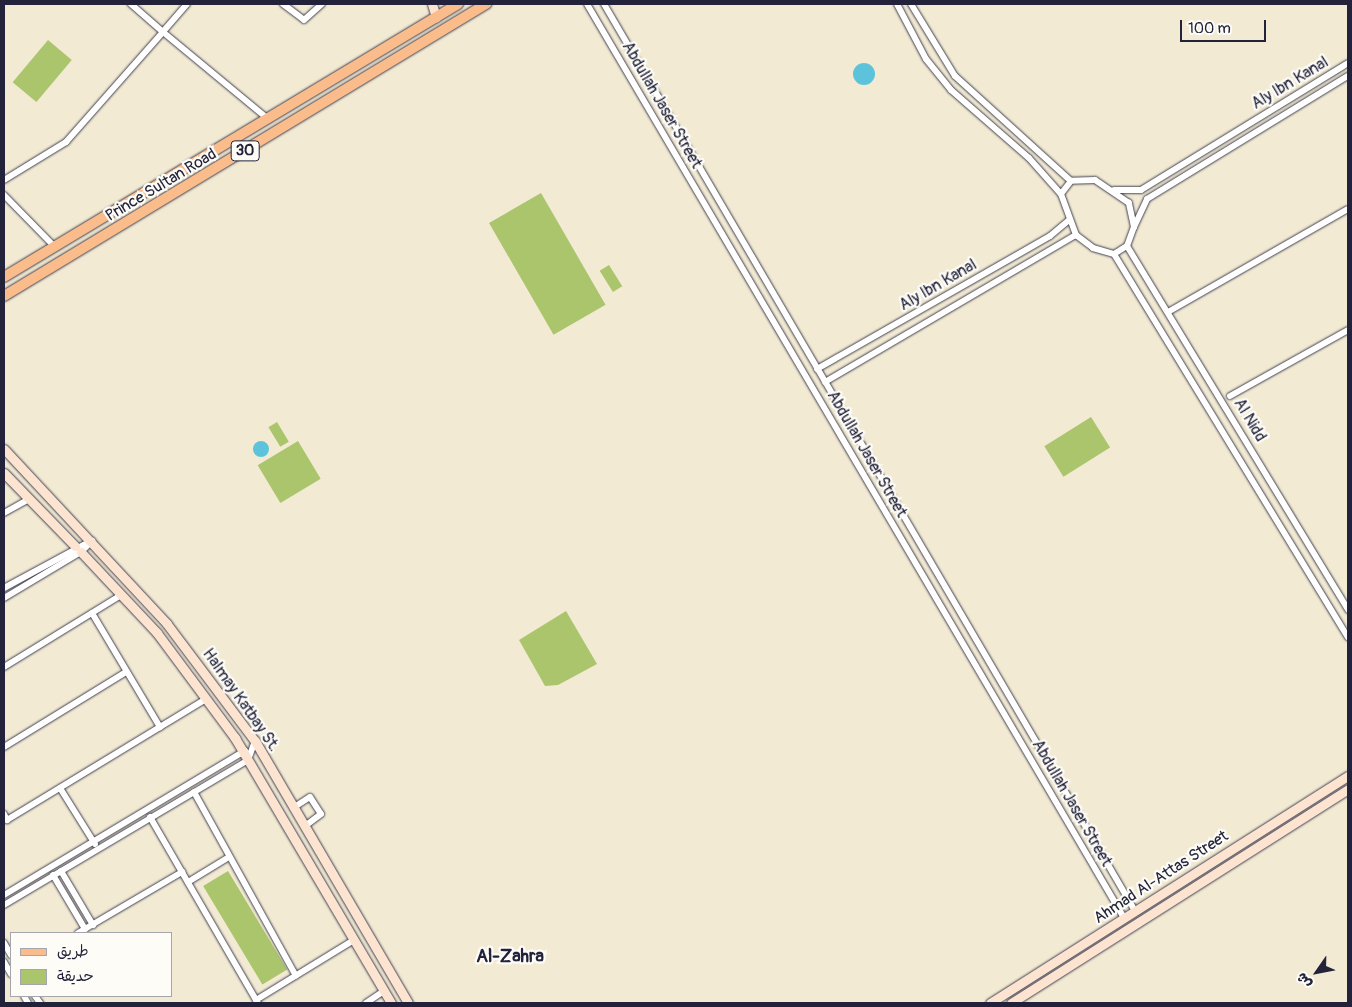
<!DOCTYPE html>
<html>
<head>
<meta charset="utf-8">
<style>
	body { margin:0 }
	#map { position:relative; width:1352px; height:1007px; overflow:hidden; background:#f2ead3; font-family:Pangolin,"Playpen Sans Arabic",sans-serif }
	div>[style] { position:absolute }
	.green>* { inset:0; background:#aac56c; transform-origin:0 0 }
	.water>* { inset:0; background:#5dc3db }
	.round { border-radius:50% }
	.roads { filter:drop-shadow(0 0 1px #414052) drop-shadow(0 0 1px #414052) }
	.street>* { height:6px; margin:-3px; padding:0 3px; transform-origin:3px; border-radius:3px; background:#fff }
	.secondary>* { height:9px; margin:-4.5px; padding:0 4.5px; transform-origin:4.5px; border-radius:4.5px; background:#fde4d1 }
	.primary>* { height:10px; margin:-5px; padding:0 5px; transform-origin:5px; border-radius:5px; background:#fabc8b }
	span { translate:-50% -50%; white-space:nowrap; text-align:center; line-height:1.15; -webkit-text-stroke:4.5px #fdfcf7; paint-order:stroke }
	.shield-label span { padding:1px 4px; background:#fdfcf7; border:1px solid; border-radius:4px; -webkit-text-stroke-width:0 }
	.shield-label { font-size:15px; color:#22223b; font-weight:700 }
	.street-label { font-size:16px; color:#22223b }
	.neighbourhood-label { font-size:18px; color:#22223b; font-weight:700 }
	.frame { position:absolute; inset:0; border:5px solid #22223b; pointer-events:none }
	.legend { position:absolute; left:10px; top:932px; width:162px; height:65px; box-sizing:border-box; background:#fdfcf7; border:1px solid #a5a5ac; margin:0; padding:6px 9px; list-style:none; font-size:15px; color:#22223b }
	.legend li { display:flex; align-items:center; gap:10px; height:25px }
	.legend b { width:25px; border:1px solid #a5a5ac }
	.north { position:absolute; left:1292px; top:947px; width:50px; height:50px; -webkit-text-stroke:4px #fdfcf7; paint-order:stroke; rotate:237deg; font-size:14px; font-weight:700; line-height:20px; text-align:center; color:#22223b }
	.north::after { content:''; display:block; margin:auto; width:18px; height:22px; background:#22223b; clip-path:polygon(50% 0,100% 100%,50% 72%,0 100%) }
	.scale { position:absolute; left:1180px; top:20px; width:86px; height:22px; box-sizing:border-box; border:2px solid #22223b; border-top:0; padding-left:6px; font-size:15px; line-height:18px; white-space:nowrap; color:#22223b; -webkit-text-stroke:4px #fdfcf7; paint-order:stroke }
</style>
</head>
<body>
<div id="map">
	<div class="green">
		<div style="left:48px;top:40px;width:31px;height:55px;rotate:40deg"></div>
		<div style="left:541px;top:193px;width:129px;height:60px;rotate:60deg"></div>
		<div style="left:609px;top:265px;width:25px;height:11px;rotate:58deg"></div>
		<div style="left:1091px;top:417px;width:36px;height:55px;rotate:58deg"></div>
		<div style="left:277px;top:422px;width:23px;height:10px;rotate:59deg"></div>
		<div style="left:298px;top:441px;width:44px;height:47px;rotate:59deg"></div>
		<div style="clip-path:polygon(566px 611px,597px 664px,558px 685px,545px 686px,519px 640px)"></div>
		<div style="left:228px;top:871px;width:115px;height:29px;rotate:59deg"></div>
	</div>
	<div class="water">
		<div class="round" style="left:853px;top:63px;width:22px;height:22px"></div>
		<div class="round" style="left:253px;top:441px;width:16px;height:16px"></div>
	</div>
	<div class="roads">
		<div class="street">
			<div style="left:187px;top:4px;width:37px;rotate:131deg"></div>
			<div style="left:163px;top:32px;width:136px;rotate:39.6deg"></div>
			<div style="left:283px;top:4px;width:26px;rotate:37deg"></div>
			<div style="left:304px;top:20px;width:24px;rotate:-42deg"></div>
			<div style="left:587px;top:4px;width:1060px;rotate:59.56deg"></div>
			<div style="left:604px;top:4px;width:1051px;rotate:59.65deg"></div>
			<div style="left:897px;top:4px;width:62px;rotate:62.2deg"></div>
			<div style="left:926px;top:59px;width:40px;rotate:51deg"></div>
			<div style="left:951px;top:90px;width:103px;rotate:41.1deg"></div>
			<div style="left:1029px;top:158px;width:48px;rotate:48.4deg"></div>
			<div style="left:911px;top:4px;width:84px;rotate:58.6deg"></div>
			<div style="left:955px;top:76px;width:156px;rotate:42.2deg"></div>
			<div style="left:4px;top:180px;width:73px;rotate:-31.5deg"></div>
			<div style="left:66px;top:142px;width:147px;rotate:-48.6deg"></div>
			<div style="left:163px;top:32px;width:43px;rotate:-138.8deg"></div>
			<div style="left:1114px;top:190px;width:27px"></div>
			<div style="left:1141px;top:190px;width:243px;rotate:-31.5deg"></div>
			<div style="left:4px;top:195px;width:71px;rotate:45.6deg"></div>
			<div style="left:1134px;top:227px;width:31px;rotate:-65deg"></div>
			<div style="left:1147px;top:199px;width:236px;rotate:-31.5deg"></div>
			<div style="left:1127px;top:246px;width:426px;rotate:58.7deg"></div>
			<div style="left:1114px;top:254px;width:15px;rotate:-32deg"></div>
			<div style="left:1127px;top:246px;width:20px;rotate:-70deg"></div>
			<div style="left:1134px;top:227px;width:25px;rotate:-102deg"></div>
			<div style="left:1129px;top:203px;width:41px;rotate:-145.9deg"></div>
			<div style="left:1095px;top:180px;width:24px;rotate:178deg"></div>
			<div style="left:1071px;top:181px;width:16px;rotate:128deg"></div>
			<div style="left:1061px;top:194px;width:44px;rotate:69.9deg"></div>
			<div style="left:1076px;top:235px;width:21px;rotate:37deg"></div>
			<div style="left:1093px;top:248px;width:22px;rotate:16deg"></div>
			<div style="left:1114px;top:254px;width:449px;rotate:58.6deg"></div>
			<div style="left:1168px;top:312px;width:207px;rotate:-29.8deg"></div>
			<div style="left:817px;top:369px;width:268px;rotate:-29.7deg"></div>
			<div style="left:1050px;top:236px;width:25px;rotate:-40deg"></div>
			<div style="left:825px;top:382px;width:291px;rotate:-30.4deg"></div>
			<div style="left:1230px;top:396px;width:135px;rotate:-29.2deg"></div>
			<div style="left:4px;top:513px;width:29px;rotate:-29deg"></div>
			<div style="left:4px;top:588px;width:99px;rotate:-28.4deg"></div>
			<div style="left:4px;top:598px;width:90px;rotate:-30.9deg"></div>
			<div style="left:81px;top:552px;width:16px;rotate:-45deg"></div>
			<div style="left:92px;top:613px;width:133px;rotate:59.2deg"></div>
			<div style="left:4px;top:667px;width:137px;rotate:-31.6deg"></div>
			<div style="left:4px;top:747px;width:143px;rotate:-31.6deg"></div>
			<div style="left:60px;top:788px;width:66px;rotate:58deg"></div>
			<div style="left:194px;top:792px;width:210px;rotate:61deg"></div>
			<div style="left:293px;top:808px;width:20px;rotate:-33deg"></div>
			<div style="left:310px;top:797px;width:20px;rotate:57deg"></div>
			<div style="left:321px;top:814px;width:21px;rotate:143deg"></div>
			<div style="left:4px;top:814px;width:7px;rotate:63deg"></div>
			<div style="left:7px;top:820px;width:233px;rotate:-31.3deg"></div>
			<div style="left:150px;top:817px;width:215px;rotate:59.9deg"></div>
			<div style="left:61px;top:871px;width:63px;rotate:59.3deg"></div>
			<div style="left:53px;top:875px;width:63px;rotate:59.3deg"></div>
			<div style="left:188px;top:882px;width:48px;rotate:-31.4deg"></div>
			<div style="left:4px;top:895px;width:281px;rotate:-30.9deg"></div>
			<div style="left:4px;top:905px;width:284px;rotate:-30.7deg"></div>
			<div style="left:248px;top:760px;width:20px;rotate:-70deg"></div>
			<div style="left:78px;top:933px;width:121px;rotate:-30.4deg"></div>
			<div style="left:4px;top:943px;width:14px;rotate:60deg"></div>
			<div style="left:4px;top:962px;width:14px;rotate:60deg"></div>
			<div style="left:24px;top:996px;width:8px;rotate:60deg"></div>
			<div style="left:35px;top:996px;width:9px;rotate:54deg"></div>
			<div style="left:256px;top:1000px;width:115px;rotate:-31.5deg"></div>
			<div style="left:366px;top:1003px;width:22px;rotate:-34deg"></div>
		</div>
		<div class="secondary">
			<div style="left:432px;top:4px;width:14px;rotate:73deg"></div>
			<div style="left:4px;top:449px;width:239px;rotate:47deg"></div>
			<div style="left:167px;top:624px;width:146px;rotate:53.1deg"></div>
			<div style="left:255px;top:741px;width:303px;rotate:59.7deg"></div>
			<div style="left:4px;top:473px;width:102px;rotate:45.8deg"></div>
			<div style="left:81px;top:552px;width:111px;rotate:46.8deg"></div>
			<div style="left:157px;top:633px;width:131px;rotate:53.4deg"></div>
			<div style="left:235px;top:738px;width:308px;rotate:59.5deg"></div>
			<div style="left:990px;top:1003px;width:424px;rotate:-32.4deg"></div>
			<div style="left:1011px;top:1003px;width:399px;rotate:-32.4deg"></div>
		</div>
		<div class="primary">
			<div style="left:4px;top:277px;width:530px;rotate:-31.02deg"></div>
			<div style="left:4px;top:296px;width:564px;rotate:-31.21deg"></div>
		</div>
	</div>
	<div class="shield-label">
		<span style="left:245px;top:151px">30</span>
	</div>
	<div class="street-label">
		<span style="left:1290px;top:83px;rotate:-31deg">Aly Ibn Kanal</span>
		<span style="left:662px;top:105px;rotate:60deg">Abdullah Jaser Street</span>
		<span style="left:161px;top:185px;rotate:-31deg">Prince Sultan Road</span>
		<span style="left:938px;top:285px;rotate:-30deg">Aly Ibn Kanal</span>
		<span style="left:1250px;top:420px;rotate:59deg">Al Nidd</span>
		<span style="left:867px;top:454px;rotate:60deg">Abdullah Jaser Street</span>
		<span style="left:241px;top:700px;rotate:55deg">Halmay Katbay St.</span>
		<span style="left:1072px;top:803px;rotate:60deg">Abdullah Jaser Street</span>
		<span style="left:1161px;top:877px;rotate:-33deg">Ahmad Al-Attas Street</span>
	</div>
	<div class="neighbourhood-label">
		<span style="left:510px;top:957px">Al-Zahra</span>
	</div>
	<div class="frame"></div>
	<ul class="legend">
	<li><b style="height:6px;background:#fabc8b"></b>طريق</li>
	<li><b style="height:14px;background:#aac56c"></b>حديقة</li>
	</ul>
	<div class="north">ش</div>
	<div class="scale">100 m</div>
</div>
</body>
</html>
